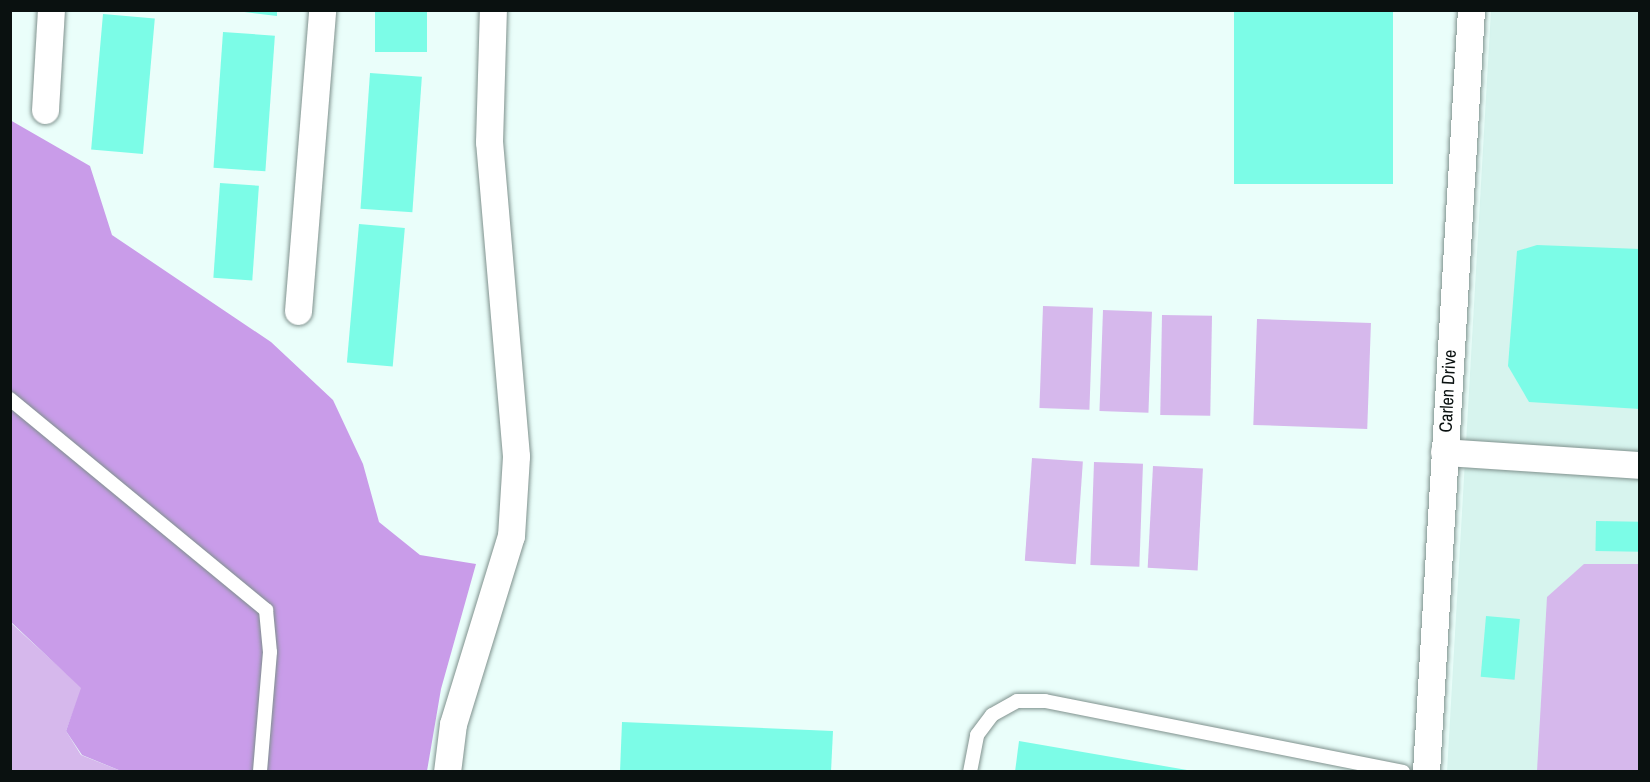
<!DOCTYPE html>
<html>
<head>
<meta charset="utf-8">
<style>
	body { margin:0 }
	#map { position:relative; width:1650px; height:782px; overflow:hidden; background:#eafefa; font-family:"Archivo Narrow",sans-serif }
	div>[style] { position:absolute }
	.built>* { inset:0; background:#d7f4ee }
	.green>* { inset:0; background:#d6b8ec; transform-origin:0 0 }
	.forest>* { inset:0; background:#c99ce9 }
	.building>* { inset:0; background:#7cfce7; transform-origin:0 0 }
	.roads { filter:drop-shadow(0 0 2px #7f918d) drop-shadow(0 0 2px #7f918d) }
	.lane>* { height:14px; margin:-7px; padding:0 7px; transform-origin:7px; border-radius:7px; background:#fff }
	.street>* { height:27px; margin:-13.5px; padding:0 13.5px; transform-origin:13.5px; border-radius:13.5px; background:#fff }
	span { translate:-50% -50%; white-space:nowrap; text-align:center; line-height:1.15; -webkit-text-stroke:6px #fff; paint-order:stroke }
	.street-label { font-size:18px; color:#0a1110 }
	.frame { position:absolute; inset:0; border:12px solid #0a1110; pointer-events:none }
</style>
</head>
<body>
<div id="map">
	<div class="built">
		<div style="clip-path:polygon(1491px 11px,1639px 11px,1639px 771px,1447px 772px)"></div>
	</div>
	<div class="green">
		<div style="left:1043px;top:306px;width:50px;height:102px;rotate:2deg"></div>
		<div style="left:1103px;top:310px;width:49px;height:101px;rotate:2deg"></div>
		<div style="left:1162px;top:315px;width:50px;height:100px;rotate:1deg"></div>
		<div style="left:1257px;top:319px;width:114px;height:106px;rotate:2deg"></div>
		<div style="left:1032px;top:458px;width:51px;height:103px;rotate:4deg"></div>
		<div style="left:1094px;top:462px;width:49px;height:103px;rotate:2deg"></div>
		<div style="left:1153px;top:466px;width:50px;height:102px;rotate:3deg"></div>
		<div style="clip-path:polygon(1584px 564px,1639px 564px,1639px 771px,1537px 771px,1547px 597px)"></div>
		<div style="clip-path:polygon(10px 622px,82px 688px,66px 731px,81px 755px,121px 771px,11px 771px)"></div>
	</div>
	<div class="forest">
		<div style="clip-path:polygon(10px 120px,90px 166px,112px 235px,271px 342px,333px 400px,363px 464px,379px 522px,420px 555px,476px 564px,441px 689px,427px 771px,121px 771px,82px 755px,66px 731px,81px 688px,11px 622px)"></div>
	</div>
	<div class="building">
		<div style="clip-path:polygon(229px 10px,277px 10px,277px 16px)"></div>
		<div style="left:375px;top:10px;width:52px;height:42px"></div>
		<div style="left:1234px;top:10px;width:159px;height:174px"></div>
		<div style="left:103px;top:14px;width:52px;height:136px;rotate:5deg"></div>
		<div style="left:223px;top:32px;width:52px;height:136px;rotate:4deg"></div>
		<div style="left:370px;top:73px;width:52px;height:136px;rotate:4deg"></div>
		<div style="left:220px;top:183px;width:39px;height:95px;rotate:4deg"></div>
		<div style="left:359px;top:224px;width:46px;height:139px;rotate:5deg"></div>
		<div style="clip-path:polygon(1537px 245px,1640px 249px,1640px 409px,1529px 402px,1508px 366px,1517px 251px)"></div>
		<div style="left:1596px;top:521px;width:44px;height:30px;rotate:1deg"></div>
		<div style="left:1486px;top:616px;width:34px;height:61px;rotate:5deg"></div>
		<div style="clip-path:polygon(622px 722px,833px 731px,831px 772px,620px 772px)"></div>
		<div style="clip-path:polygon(1019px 741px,1187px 770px,1187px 772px,1015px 772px)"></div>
	</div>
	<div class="roads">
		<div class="lane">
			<div style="left:10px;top:399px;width:332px;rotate:39.5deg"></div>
			<div style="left:266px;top:610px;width:42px;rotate:84.6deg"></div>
			<div style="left:270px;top:652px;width:120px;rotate:94.8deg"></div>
			<div style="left:970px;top:772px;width:38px;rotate:-79deg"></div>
			<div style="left:977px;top:735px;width:25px;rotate:-53deg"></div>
			<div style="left:992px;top:715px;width:29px;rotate:-29deg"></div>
			<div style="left:1017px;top:701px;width:28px"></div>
			<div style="left:1045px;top:701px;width:365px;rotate:11.2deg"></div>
		</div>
		<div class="street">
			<div style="left:45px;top:110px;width:100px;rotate:-86.6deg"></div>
			<div style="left:298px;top:311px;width:302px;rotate:-85.4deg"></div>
			<div style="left:1444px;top:452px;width:196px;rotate:3.8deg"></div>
			<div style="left:447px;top:772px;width:48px;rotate:-82.9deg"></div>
			<div style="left:453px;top:724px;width:197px;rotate:-72.9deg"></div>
			<div style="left:511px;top:536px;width:80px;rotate:-86.4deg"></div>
			<div style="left:516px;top:456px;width:315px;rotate:-94.9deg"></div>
			<div style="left:489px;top:142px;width:132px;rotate:-88.3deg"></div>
			<div style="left:1426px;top:772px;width:763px;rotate:-86.62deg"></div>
		</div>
	</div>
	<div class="street-label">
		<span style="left:1448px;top:391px;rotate:-87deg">Carlen Drive</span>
	</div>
	<div class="frame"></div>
</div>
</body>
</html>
